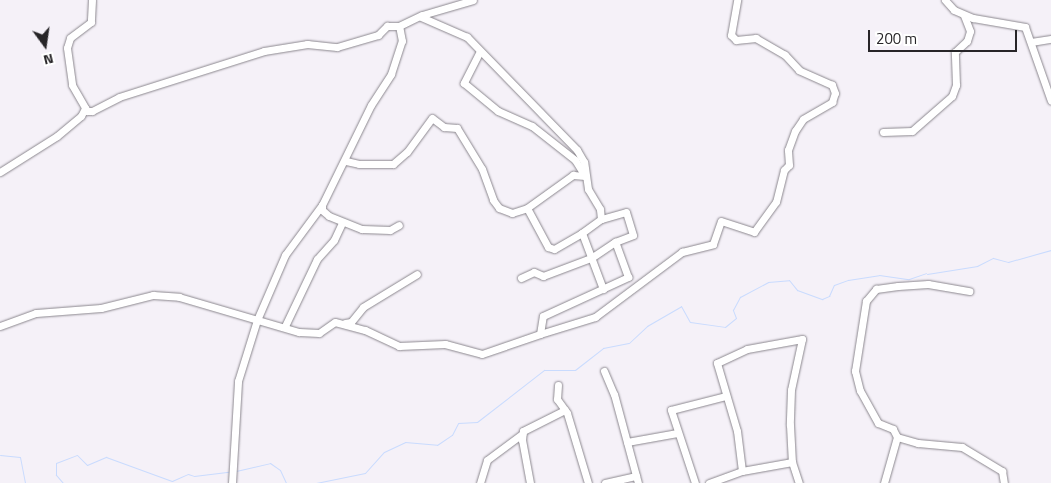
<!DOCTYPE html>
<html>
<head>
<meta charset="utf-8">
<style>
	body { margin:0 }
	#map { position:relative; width:1051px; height:483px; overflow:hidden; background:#f5f1f8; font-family:"Titillium Web",sans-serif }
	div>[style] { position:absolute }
	.stream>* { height:1px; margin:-0.5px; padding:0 0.5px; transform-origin:0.5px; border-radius:0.5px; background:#c9dbfe }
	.roads { filter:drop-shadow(0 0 1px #8b878e) drop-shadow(0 0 1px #8b878e) }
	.minor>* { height:7px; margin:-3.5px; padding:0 3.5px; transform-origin:3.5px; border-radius:3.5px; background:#fff }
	span { translate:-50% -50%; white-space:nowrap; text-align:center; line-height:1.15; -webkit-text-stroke:4.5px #fff; paint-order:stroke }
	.north { position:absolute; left:20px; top:20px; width:50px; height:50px; -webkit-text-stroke:4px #fff; paint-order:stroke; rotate:166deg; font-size:14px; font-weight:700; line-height:20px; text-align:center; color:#272528 }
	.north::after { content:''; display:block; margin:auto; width:18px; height:22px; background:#272528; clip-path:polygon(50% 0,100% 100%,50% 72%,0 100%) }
	.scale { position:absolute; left:868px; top:30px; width:149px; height:22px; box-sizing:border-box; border:2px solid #272528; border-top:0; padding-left:6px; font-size:15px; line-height:18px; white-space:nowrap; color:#272528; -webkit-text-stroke:4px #fff; paint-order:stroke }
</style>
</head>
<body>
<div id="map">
	<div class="stream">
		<div style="left:927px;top:274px;width:51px;rotate:-9.1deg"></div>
		<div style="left:977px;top:266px;width:18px;rotate:-27deg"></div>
		<div style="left:993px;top:258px;width:16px;rotate:15deg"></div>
		<div style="left:1008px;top:262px;width:45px;rotate:-15.6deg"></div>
		<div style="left:0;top:455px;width:20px;rotate:6deg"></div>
		<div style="left:20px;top:457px;width:26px;rotate:79deg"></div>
		<div style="left:236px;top:471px;width:35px;rotate:-13deg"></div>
		<div style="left:270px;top:463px;width:12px;rotate:35deg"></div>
		<div style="left:280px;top:470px;width:14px;rotate:65deg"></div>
		<div style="left:63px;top:483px;width:11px;rotate:-131deg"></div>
		<div style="left:56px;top:475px;width:12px;rotate:-90deg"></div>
		<div style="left:56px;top:463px;width:22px;rotate:-21deg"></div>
		<div style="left:77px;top:455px;width:14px;rotate:45deg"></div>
		<div style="left:87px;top:465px;width:21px;rotate:-23deg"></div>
		<div style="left:106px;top:457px;width:70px;rotate:20deg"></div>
		<div style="left:172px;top:481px;width:17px;rotate:-24deg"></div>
		<div style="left:188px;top:474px;width:6px;rotate:18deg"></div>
		<div style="left:194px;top:476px;width:35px;rotate:-7deg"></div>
		<div style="left:316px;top:483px;width:50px;rotate:-11.5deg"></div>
		<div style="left:365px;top:473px;width:28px;rotate:-48deg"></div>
		<div style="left:384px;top:452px;width:23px;rotate:-25deg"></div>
		<div style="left:405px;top:442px;width:32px;rotate:5deg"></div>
		<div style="left:437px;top:445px;width:18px;rotate:-34deg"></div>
		<div style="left:452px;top:435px;width:13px;rotate:-63deg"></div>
		<div style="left:458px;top:423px;width:19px;rotate:-3deg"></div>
		<div style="left:477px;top:422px;width:85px;rotate:-37.8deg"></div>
		<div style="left:544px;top:370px;width:31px"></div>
		<div style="left:575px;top:370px;width:36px;rotate:-38deg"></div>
		<div style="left:603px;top:348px;width:26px;rotate:-11deg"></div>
		<div style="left:629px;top:343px;width:25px;rotate:-43deg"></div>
		<div style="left:647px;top:326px;width:39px;rotate:-30deg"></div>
		<div style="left:681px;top:306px;width:18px;rotate:61deg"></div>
		<div style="left:690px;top:322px;width:35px;rotate:8deg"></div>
		<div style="left:725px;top:327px;width:14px;rotate:-39deg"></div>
		<div style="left:736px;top:318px;width:9px;rotate:-111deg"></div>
		<div style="left:733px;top:310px;width:15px;rotate:-62deg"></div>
		<div style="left:740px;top:297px;width:32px;rotate:-28deg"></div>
		<div style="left:768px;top:282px;width:21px;rotate:-5deg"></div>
		<div style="left:789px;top:280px;width:13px;rotate:51deg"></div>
		<div style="left:797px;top:290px;width:27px;rotate:20deg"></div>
		<div style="left:822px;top:299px;width:8px;rotate:-23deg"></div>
		<div style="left:829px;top:296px;width:12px;rotate:-66deg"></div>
		<div style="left:834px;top:285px;width:15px;rotate:-20deg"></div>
		<div style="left:848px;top:280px;width:31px;rotate:-9deg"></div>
		<div style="left:879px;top:275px;width:30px;rotate:8deg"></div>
		<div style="left:909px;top:279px;width:18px;rotate:-19deg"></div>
	</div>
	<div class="roads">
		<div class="minor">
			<div style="left:92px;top:0;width:22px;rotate:93deg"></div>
			<div style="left:91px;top:22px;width:26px;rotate:143deg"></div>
			<div style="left:70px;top:38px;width:10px;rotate:107deg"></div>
			<div style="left:67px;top:48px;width:37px;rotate:82deg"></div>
			<div style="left:72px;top:85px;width:30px;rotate:60deg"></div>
			<div style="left:87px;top:111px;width:5px"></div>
			<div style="left:92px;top:111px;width:30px;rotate:-27deg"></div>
			<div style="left:119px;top:97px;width:152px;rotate:-17.6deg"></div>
			<div style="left:264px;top:51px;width:44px;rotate:-9.2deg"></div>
			<div style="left:307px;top:44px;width:30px;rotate:6deg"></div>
			<div style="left:337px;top:47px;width:43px;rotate:-16.3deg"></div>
			<div style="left:378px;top:35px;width:13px;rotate:-45deg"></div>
			<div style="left:387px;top:26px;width:12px"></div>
			<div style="left:399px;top:26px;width:25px;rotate:-26deg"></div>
			<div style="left:422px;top:15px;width:53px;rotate:-16.4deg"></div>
			<div style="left:945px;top:0;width:13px;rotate:48deg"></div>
			<div style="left:954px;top:10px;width:21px;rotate:23deg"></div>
			<div style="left:973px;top:18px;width:53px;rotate:9.8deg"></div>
			<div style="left:1025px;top:27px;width:78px;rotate:70.6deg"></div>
			<div style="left:1031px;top:42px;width:20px;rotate:-9deg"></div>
			<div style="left:480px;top:51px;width:36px;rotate:117deg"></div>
			<div style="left:464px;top:83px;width:44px;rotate:39.5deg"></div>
			<div style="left:498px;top:111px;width:37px;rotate:24deg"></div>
			<div style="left:532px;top:126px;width:55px;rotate:38.3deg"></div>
			<div style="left:575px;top:160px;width:19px;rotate:58deg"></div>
			<div style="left:883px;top:132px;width:29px;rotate:-2deg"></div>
			<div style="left:912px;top:131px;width:53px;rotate:-41.2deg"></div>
			<div style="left:952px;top:96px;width:12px;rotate:-70deg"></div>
			<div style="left:956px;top:85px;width:33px;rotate:-92deg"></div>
			<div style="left:955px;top:52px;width:16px;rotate:-43deg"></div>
			<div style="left:967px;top:41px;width:10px;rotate:-73deg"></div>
			<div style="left:970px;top:31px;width:17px;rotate:-111deg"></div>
			<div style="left:346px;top:161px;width:13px;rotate:13deg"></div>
			<div style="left:359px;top:164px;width:34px"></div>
			<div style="left:393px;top:164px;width:18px;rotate:-41deg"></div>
			<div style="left:407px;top:152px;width:42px;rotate:-53.7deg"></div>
			<div style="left:432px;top:118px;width:15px;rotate:37deg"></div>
			<div style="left:444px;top:127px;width:13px;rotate:4deg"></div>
			<div style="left:457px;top:128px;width:48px;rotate:58.6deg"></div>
			<div style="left:482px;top:169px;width:33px;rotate:70deg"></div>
			<div style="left:493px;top:200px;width:10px;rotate:53deg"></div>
			<div style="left:499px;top:208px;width:14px;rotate:21deg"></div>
			<div style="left:512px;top:213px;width:16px;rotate:-18deg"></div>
			<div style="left:0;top:172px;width:67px;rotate:-32.3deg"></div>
			<div style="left:57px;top:136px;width:31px;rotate:-40deg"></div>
			<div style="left:81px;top:116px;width:9px;rotate:-63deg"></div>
			<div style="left:322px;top:205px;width:5px;rotate:90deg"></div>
			<div style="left:322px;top:210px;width:9px;rotate:41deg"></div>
			<div style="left:329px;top:216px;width:35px;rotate:22deg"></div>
			<div style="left:362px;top:229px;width:28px;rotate:2deg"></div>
			<div style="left:390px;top:230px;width:10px;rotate:-29deg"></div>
			<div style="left:601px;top:219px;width:24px;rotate:144deg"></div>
			<div style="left:582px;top:233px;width:60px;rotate:69.4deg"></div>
			<div style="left:582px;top:233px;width:32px;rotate:150deg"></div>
			<div style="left:554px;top:249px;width:6px;rotate:-162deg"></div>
			<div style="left:548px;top:247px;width:44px;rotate:-118.3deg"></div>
			<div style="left:527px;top:208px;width:57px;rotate:-35.7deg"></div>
			<div style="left:573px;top:175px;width:12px;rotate:5deg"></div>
			<div style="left:521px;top:278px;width:14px;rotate:-25deg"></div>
			<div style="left:534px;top:272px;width:10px;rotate:24deg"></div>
			<div style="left:543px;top:276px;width:51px;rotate:-20.6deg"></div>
			<div style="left:591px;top:258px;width:29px;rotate:-34deg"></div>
			<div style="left:345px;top:323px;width:6px;rotate:-9deg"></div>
			<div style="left:351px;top:322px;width:19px;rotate:-51deg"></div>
			<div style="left:363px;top:307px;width:63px;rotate:-31.4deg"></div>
			<div style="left:0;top:326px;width:38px;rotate:-20deg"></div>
			<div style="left:36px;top:313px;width:65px;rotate:-4.4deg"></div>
			<div style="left:101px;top:308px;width:54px;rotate:-14deg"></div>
			<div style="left:153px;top:295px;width:26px;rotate:4deg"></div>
			<div style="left:179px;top:297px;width:125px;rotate:16.3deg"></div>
			<div style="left:299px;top:332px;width:20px;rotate:3deg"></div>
			<div style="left:319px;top:333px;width:19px;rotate:-35deg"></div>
			<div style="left:335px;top:322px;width:31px;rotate:15deg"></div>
			<div style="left:365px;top:330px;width:38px;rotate:25deg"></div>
			<div style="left:399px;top:346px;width:46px;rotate:-2.5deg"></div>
			<div style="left:445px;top:344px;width:38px;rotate:15deg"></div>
			<div style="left:482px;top:354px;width:61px;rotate:-19deg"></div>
			<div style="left:540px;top:334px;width:18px;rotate:-81deg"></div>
			<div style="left:543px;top:316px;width:94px;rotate:-24.6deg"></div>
			<div style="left:628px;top:277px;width:37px;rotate:-110deg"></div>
			<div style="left:615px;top:242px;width:19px;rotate:-21deg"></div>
			<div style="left:633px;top:235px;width:24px;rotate:-107deg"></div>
			<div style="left:626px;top:212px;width:26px;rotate:164deg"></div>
			<div style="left:601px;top:219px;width:10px;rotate:-96deg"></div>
			<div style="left:600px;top:209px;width:23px;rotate:-121deg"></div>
			<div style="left:588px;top:189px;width:27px;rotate:-98deg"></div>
			<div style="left:584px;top:162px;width:14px;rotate:-120deg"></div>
			<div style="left:577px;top:150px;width:158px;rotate:-134.2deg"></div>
			<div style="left:467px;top:37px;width:50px;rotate:-156.5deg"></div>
			<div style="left:285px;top:326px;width:74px;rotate:-64.5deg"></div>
			<div style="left:317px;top:259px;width:25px;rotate:-48deg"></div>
			<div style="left:334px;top:240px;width:19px;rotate:-65deg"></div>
			<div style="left:540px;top:334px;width:58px;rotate:-17.2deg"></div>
			<div style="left:595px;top:317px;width:109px;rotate:-36.8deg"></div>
			<div style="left:682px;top:252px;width:32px;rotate:-14deg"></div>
			<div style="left:713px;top:244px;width:24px;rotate:-71deg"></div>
			<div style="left:721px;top:221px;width:35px;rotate:18deg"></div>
			<div style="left:754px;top:232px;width:37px;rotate:-54deg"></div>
			<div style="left:776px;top:202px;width:33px;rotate:-76deg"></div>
			<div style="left:784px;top:170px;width:7px;rotate:-45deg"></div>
			<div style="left:789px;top:165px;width:15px;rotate:-94deg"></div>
			<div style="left:788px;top:150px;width:20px;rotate:-70deg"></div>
			<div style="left:795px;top:131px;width:14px;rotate:-56deg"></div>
			<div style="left:803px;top:119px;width:34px;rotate:-30deg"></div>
			<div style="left:832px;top:102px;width:9px;rotate:-72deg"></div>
			<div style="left:835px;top:93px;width:9px;rotate:-111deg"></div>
			<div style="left:832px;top:85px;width:36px;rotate:-156deg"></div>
			<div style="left:799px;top:70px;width:21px;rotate:-133deg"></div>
			<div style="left:785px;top:55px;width:34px;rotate:-150deg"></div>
			<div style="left:756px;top:38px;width:20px;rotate:174deg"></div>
			<div style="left:736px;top:40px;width:7px;rotate:-135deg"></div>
			<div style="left:731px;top:35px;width:36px;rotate:-80deg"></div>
			<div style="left:604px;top:371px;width:25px;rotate:67deg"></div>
			<div style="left:614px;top:394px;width:92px;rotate:74.9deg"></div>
			<div style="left:558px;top:385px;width:14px;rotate:94deg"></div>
			<div style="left:557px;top:399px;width:17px;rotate:54deg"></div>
			<div style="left:567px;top:413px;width:73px;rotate:73.3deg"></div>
			<div style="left:897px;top:437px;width:22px;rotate:16deg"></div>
			<div style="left:918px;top:443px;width:44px;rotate:5.2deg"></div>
			<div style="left:962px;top:447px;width:47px;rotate:31deg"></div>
			<div style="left:1002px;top:471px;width:12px;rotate:81deg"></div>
			<div style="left:627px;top:442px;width:51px;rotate:-10.2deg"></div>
			<div style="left:742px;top:471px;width:40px;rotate:-97.1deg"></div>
			<div style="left:737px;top:431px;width:71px;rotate:-106.4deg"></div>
			<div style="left:717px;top:363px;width:33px;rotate:-25deg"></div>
			<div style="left:747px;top:349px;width:56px;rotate:-10.3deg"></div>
			<div style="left:802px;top:339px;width:52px;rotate:102.2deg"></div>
			<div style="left:791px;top:390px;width:35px;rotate:92deg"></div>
			<div style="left:790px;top:425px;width:37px;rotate:87deg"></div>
			<div style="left:792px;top:462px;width:22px;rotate:72deg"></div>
			<div style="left:232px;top:483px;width:102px;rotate:-86.6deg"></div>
			<div style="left:238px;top:381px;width:64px;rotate:-72.7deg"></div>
			<div style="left:257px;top:320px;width:71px;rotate:-66.7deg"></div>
			<div style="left:285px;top:255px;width:62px;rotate:-53.5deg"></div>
			<div style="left:322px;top:205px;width:111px;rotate:-63.9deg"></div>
			<div style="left:371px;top:105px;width:37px;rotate:-57deg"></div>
			<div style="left:391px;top:74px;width:35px;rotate:-72deg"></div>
			<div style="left:402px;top:41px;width:15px;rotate:-101deg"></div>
			<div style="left:480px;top:483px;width:24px;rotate:-73deg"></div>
			<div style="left:487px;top:460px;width:44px;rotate:-36.6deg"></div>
			<div style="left:530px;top:483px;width:44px;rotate:-100.5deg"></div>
			<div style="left:522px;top:440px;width:9px;rotate:-84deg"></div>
			<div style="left:523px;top:431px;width:47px;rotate:-26.6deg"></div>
			<div style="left:605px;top:483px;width:32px;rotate:-13deg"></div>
			<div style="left:695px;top:483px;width:77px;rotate:-108.2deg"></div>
			<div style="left:671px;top:410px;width:57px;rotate:-14.3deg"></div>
			<div style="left:709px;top:483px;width:35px;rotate:-20deg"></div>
			<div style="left:742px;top:471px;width:51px;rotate:-10.2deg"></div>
			<div style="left:884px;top:483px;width:48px;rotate:-74.2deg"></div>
			<div style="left:897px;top:437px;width:9px;rotate:-117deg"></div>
			<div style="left:893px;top:429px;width:16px;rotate:-158deg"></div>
			<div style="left:878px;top:423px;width:37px;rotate:-119deg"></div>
			<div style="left:860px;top:391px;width:21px;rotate:-104deg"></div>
			<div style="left:855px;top:371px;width:71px;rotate:-81.1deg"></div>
			<div style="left:866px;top:301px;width:16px;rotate:-50deg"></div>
			<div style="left:876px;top:289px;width:22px;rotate:-8deg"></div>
			<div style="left:898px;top:286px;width:30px;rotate:-4deg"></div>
			<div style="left:928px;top:284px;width:42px;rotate:9.7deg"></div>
		</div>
	</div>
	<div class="north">N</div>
	<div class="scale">200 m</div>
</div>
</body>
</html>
